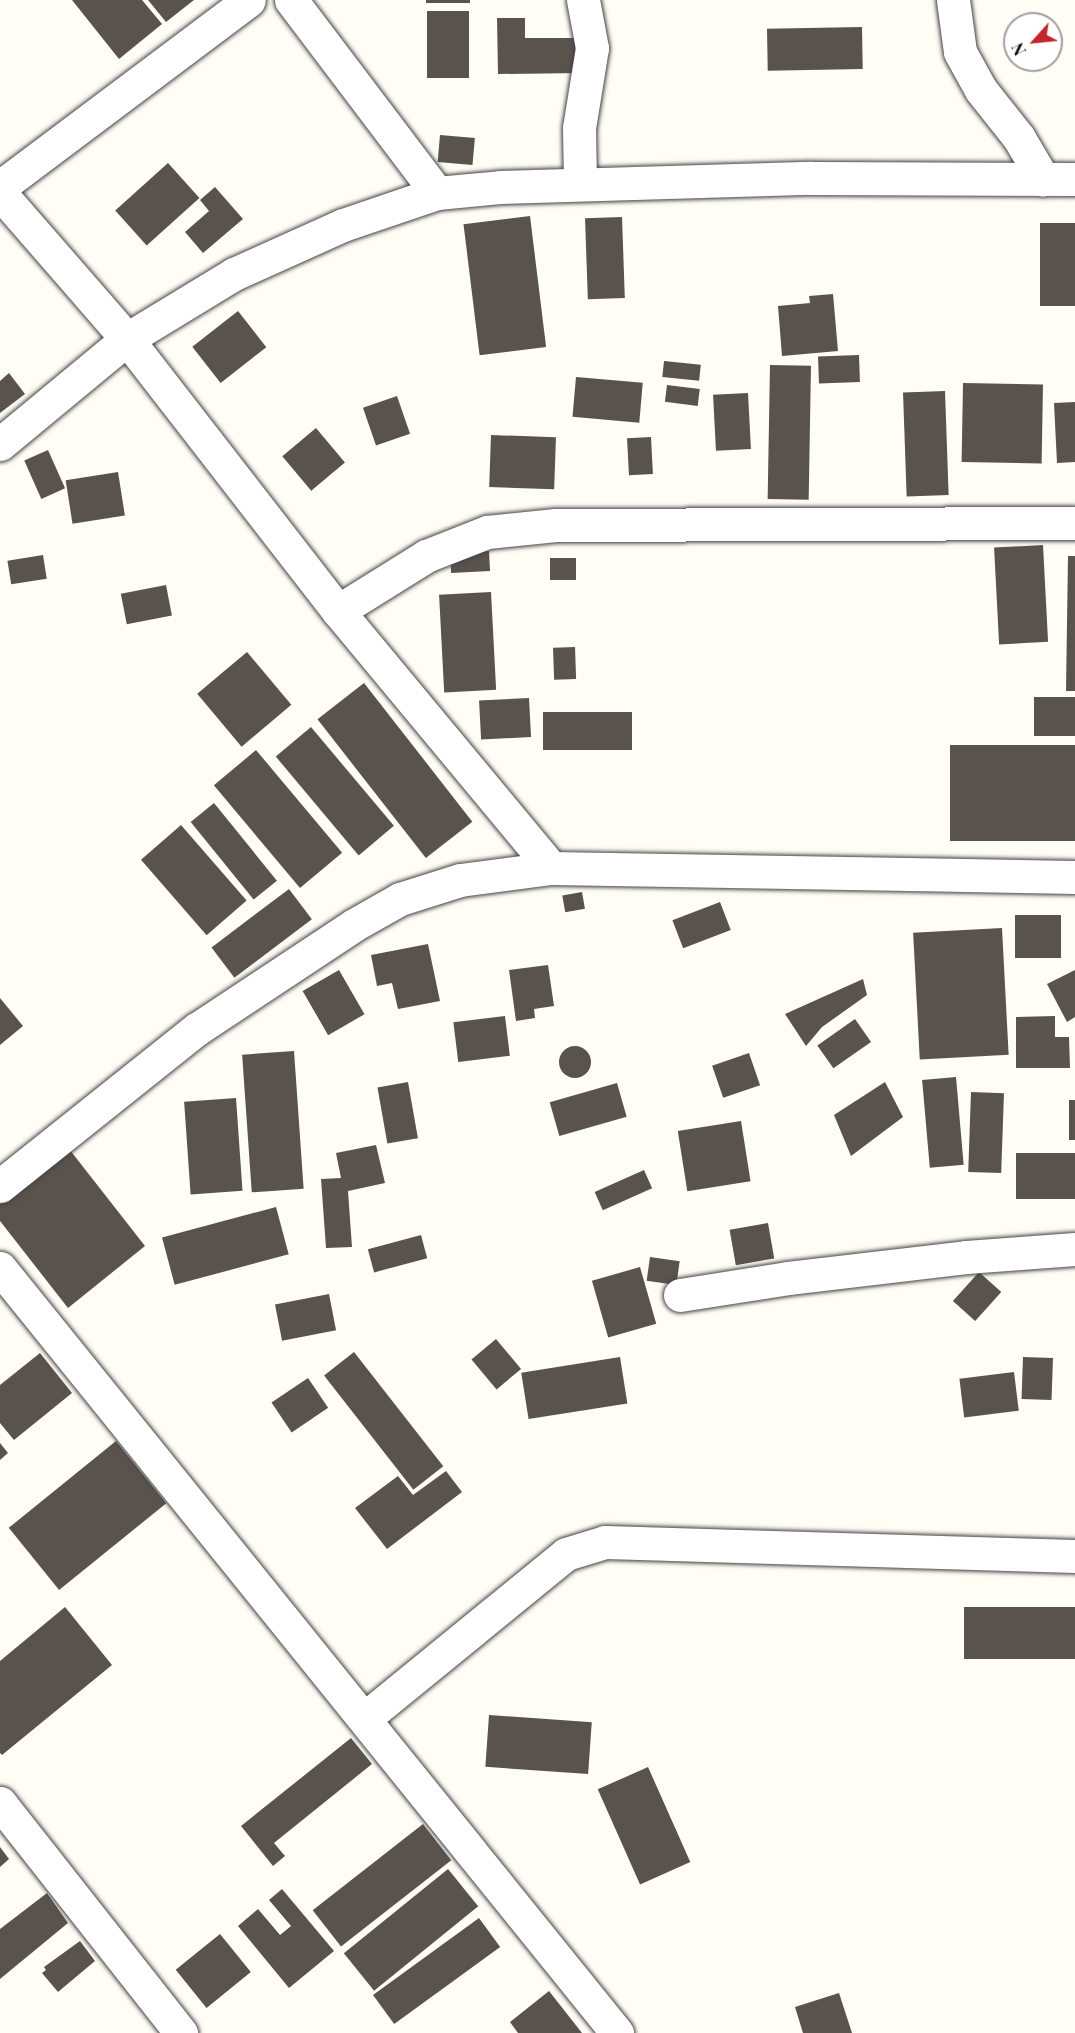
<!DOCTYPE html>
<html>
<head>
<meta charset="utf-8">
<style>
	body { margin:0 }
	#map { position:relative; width:1075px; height:2033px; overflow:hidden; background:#fffdf5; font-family:"Playfair Display",serif }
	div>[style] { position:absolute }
	.building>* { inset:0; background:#5a524d; transform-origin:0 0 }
	.round { border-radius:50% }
	.roads { filter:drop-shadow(0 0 2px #444) drop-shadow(0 0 2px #444) }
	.street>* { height:33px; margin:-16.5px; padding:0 16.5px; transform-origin:16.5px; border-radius:16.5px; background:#fff }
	span { translate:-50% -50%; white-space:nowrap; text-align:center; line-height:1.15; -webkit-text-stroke:6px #fff; paint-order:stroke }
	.north { position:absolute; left:1003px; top:12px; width:60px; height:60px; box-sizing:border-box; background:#fff; border:2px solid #a0a0a0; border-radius:50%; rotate:243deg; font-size:16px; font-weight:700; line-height:24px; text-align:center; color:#111 }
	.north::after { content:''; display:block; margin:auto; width:21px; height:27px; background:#c4262e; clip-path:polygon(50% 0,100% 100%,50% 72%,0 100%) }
</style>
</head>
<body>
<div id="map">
	<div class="building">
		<div style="clip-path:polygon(72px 0,142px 0,162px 24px,119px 59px)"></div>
		<div style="clip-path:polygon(148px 0,194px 0,166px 22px)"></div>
		<div style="left:426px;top:0;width:44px;height:3px"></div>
		<div style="left:427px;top:11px;width:42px;height:67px"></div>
		<div style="clip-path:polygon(497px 18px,525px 18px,525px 38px,580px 38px,580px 73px,498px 74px)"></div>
		<div style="left:862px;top:27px;width:42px;height:95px;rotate:89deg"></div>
		<div style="left:440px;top:135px;width:35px;height:27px;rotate:5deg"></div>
		<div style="left:168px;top:163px;width:47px;height:71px;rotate:48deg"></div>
		<div style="clip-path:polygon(215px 187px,243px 219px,203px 253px,185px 232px,209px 211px,200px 200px)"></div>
		<div style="left:530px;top:216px;width:132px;height:67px;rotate:83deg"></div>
		<div style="left:622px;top:217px;width:81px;height:37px;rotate:88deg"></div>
		<div style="left:1075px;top:223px;width:83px;height:35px;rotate:90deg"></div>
		<div style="clip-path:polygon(833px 294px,838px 351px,782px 356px,778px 306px,810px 303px,809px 296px)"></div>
		<div style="left:238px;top:311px;width:46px;height:58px;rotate:52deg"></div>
		<div style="left:859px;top:355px;width:27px;height:41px;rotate:88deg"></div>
		<div style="left:664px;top:361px;width:37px;height:16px;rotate:6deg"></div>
		<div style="left:770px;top:365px;width:41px;height:134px;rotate:1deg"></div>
		<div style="clip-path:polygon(9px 373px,25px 394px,0 413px,0 381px)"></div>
		<div style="left:576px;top:377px;width:67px;height:40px;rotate:5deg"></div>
		<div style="left:963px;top:383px;width:80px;height:79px;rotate:1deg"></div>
		<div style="left:667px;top:385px;width:33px;height:17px;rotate:7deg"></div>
		<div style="left:945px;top:391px;width:104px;height:42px;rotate:88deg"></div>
		<div style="left:748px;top:393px;width:56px;height:35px;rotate:87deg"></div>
		<div style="left:397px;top:396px;width:40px;height:36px;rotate:71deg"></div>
		<div style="clip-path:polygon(1075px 402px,1075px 462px,1057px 463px,1054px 403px)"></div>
		<div style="left:316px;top:428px;width:45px;height:44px;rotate:50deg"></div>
		<div style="left:491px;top:435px;width:65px;height:52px;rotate:2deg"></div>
		<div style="left:651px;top:437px;width:37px;height:24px;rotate:87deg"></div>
		<div style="left:48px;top:450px;width:42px;height:26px;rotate:66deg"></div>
		<div style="left:118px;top:472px;width:44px;height:53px;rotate:81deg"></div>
		<div style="left:1043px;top:545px;width:97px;height:49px;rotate:87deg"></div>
		<div style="left:489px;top:551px;width:20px;height:39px;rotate:87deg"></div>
		<div style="left:43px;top:555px;width:24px;height:36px;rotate:81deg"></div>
		<div style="clip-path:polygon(1068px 556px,1075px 556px,1075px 691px,1066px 691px)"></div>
		<div style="left:550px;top:558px;width:26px;height:22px"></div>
		<div style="left:166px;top:585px;width:31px;height:46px;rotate:79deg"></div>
		<div style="left:491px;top:592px;width:98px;height:52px;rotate:87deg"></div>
		<div style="left:575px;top:647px;width:32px;height:22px;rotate:88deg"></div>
		<div style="left:247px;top:652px;width:69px;height:65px;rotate:50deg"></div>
		<div style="left:364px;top:683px;width:176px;height:59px;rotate:52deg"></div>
		<div style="left:1034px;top:697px;width:41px;height:39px"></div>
		<div style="left:529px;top:698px;width:39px;height:50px;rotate:87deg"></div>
		<div style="left:543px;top:712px;width:89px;height:38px"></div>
		<div style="left:311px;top:727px;width:129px;height:46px;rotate:50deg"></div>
		<div style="left:950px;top:745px;width:125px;height:96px"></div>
		<div style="left:256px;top:750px;width:134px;height:55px;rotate:50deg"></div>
		<div style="left:214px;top:803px;width:100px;height:30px;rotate:51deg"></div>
		<div style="left:181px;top:825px;width:100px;height:53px;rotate:49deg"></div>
		<div style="left:289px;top:889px;width:38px;height:97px;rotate:53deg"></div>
		<div style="left:582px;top:892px;width:17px;height:20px;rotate:80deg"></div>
		<div style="left:720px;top:902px;width:30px;height:51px;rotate:69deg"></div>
		<div style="left:1015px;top:915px;width:46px;height:43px"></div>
		<div style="left:1002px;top:928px;width:127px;height:89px;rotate:87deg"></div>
		<div style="clip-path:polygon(428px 944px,440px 1001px,398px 1009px,392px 983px,377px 986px,371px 955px)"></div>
		<div style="clip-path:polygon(548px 965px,554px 1006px,534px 1009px,535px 1018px,516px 1021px,509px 970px)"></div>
		<div style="left:339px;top:970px;width:51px;height:42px;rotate:60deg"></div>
		<div style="clip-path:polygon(1075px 970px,1075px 1017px,1067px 1022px,1047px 984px)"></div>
		<div style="clip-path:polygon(863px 979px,867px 995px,822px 1027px,806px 1046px,785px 1014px)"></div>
		<div style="clip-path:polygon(0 998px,23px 1026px,0 1045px)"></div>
		<div style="left:505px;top:1016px;width:40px;height:52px;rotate:83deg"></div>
		<div style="clip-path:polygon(1055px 1016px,1055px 1037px,1069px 1037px,1070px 1068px,1016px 1068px,1016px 1017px)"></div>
		<div style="left:855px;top:1019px;width:28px;height:46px;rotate:55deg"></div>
		<div class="round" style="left:559px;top:1046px;width:32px;height:32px"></div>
		<div style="left:294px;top:1051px;width:138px;height:52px;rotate:86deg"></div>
		<div style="left:749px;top:1053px;width:34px;height:39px;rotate:71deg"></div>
		<div style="left:956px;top:1077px;width:88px;height:34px;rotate:85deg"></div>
		<div style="left:408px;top:1082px;width:57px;height:31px;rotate:80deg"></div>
		<div style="clip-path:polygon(885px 1082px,903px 1117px,851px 1156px,834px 1115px)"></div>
		<div style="left:617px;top:1083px;width:35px;height:70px;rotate:74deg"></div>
		<div style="left:971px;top:1092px;width:33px;height:80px;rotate:2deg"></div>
		<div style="left:236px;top:1098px;width:93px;height:52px;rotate:86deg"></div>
		<div style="left:1069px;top:1100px;width:6px;height:40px"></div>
		<div style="left:741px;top:1121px;width:61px;height:64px;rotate:81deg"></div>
		<div style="clip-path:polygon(66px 1145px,145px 1246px,68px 1308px,0 1221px,0 1198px)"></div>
		<div style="clip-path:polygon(376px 1145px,385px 1183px,348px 1191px,352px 1247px,326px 1248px,321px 1179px,341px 1178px,336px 1153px)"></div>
		<div style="left:1075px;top:1153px;width:46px;height:59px;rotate:90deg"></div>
		<div style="left:644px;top:1170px;width:20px;height:54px;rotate:66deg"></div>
		<div style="left:276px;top:1207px;width:49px;height:118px;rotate:75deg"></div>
		<div style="left:768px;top:1223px;width:36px;height:39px;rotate:80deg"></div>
		<div style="left:421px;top:1235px;width:24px;height:55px;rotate:75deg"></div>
		<div style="left:650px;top:1257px;width:30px;height:24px;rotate:8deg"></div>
		<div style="left:640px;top:1267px;width:59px;height:50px;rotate:74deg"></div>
		<div style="left:979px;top:1272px;width:30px;height:39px;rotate:42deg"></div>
		<div style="left:329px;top:1294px;width:37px;height:55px;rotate:79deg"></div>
		<div style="left:496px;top:1339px;width:39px;height:32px;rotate:50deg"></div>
		<div style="left:354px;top:1352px;width:145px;height:38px;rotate:52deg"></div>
		<div style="clip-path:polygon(40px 1353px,72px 1393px,14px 1440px,0 1423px,0 1385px)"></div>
		<div style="left:620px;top:1357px;width:47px;height:100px;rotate:81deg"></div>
		<div style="left:1023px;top:1357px;width:30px;height:42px;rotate:2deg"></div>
		<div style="left:1014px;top:1372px;width:39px;height:55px;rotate:83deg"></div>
		<div style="left:308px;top:1378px;width:36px;height:44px;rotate:56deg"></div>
		<div style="left:116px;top:1441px;width:80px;height:138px;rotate:51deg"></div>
		<div style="clip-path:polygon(0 1443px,8px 1453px,0 1460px)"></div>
		<div style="clip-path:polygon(446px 1471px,462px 1492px,387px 1549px,355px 1508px,398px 1476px,413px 1495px)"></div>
		<div style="clip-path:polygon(65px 1607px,112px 1665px,2px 1755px,0 1753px,0 1661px)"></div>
		<div style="left:1075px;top:1607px;width:52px;height:111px;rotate:90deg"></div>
		<div style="left:489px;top:1715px;width:103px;height:52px;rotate:4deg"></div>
		<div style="clip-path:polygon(351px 1738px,372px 1764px,274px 1843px,285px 1856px,273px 1866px,241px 1826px)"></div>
		<div style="left:648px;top:1767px;width:104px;height:55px;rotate:66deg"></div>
		<div style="left:423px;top:1824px;width:46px;height:140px;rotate:52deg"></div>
		<div style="clip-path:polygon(0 1847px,9px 1859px,0 1867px)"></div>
		<div style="left:448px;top:1869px;width:48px;height:134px;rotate:51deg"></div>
		<div style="clip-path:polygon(282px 1889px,334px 1951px,289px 1988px,238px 1926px,258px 1909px,280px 1935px,291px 1926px,269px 1900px)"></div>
		<div style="clip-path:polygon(47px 1893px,68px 1923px,0 1979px,0 1929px)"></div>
		<div style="left:479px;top:1918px;width:36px;height:131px;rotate:54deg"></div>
		<div style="left:220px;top:1934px;width:49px;height:57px;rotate:51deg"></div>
		<div style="clip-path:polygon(80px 1941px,95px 1961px,58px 1992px,42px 1973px,46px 1970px,44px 1967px)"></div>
		<div style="clip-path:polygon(549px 1991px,582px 2033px,518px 2033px,510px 2022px)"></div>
		<div style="clip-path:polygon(839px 1993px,852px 2033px,803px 2033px,795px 2007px)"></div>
	</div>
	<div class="roads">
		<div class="street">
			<div style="left:291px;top:0;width:242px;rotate:52.9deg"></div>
			<div style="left:953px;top:0;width:52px;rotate:82.3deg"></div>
			<div style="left:960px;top:52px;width:43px;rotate:61.1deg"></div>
			<div style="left:981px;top:90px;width:61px;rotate:51.6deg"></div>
			<div style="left:1019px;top:138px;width:48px;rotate:59.7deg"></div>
			<div style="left:580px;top:184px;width:56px;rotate:-91deg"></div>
			<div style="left:579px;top:128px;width:81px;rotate:-80.8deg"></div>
			<div style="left:592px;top:48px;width:49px;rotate:-100.6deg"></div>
			<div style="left:0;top:187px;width:311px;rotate:-36.9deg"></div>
			<div style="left:0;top:193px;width:194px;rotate:49deg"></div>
			<div style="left:127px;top:339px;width:344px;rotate:52.2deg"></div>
			<div style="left:338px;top:611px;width:334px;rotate:50.3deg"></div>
			<div style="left:0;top:444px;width:165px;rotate:-39.6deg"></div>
			<div style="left:127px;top:339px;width:125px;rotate:-31.3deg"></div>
			<div style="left:234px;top:274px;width:120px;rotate:-24.2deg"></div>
			<div style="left:343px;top:225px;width:99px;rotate:-18.8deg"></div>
			<div style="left:437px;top:193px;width:63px;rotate:-5.4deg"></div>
			<div style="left:500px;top:187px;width:311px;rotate:-1.7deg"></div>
			<div style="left:811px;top:178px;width:264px;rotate:0.2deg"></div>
			<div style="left:338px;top:611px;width:104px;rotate:-32deg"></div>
			<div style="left:426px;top:556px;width:66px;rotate:-21.5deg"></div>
			<div style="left:487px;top:532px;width:69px;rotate:-5.8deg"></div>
			<div style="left:556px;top:525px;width:519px;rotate:-0.22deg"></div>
			<div style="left:0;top:1186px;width:252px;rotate:-38.6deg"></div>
			<div style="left:197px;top:1029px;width:188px;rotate:-33.5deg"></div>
			<div style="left:354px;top:925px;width:53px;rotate:-29.5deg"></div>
			<div style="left:400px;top:899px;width:63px;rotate:-17.6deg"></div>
			<div style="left:460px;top:880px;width:92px;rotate:-7.5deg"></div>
			<div style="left:551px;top:868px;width:524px;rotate:0.98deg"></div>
			<div style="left:0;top:1268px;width:983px;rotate:51.11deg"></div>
			<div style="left:680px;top:1295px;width:109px;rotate:-8.9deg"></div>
			<div style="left:788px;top:1278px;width:179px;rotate:-6.7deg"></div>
			<div style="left:966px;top:1257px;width:109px;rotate:-4.2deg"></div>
			<div style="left:365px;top:1718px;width:259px;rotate:-39.2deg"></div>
			<div style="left:566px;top:1554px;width:41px;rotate:-17.1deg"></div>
			<div style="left:605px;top:1542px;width:470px;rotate:1.7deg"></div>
			<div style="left:0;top:1803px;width:293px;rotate:51.8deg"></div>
		</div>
	</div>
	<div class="north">N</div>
</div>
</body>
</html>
